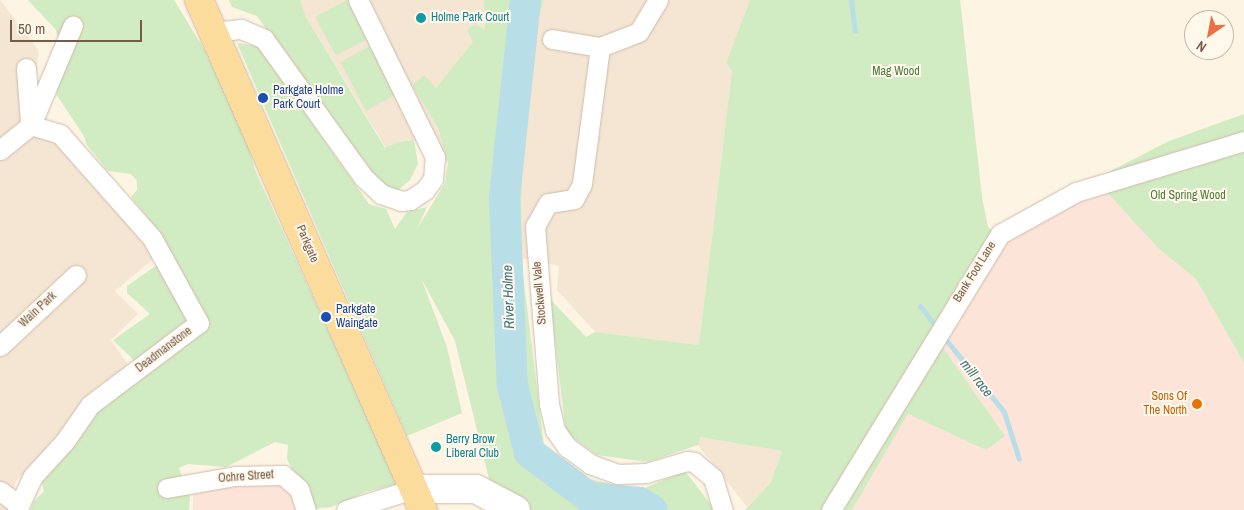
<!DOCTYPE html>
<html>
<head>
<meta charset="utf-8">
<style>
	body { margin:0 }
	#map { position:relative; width:1244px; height:510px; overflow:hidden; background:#fdf4e4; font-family:"Archivo Narrow",sans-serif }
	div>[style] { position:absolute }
	.residential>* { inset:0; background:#f4e6d3 }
	.commercial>* { inset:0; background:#fde4d8 }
	.green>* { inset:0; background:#d1ebc2; transform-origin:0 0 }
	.stream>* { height:5px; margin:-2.5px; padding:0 2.5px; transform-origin:2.5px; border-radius:2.5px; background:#b8dee7 }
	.river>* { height:31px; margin:-15.5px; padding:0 15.5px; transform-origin:15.5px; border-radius:15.5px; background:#b8dee7 }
	.roads { filter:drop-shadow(0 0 1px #cebcab) drop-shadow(0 0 1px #cebcab) }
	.street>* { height:19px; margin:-9.5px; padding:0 9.5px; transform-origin:9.5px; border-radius:9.5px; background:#fff }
	.secondary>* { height:28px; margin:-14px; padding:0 14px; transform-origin:14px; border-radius:14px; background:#fff }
	.primary>* { height:28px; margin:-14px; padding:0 14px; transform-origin:14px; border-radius:14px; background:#fcdc9c }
	.dots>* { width:14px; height:14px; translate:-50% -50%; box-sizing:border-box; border:2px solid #fff8eb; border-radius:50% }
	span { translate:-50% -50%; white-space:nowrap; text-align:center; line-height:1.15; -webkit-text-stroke:4px #fff8eb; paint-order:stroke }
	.culture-label { font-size:12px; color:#0d838f }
	.left { translate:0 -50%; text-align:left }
	.park-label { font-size:12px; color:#507c41 }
	.transit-label { font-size:12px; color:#164399 }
	.street-label { font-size:12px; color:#765b49 }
	.food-label { font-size:12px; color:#c56008 }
	.right { translate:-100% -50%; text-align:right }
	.water-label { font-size:14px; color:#3f7583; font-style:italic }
	.north { position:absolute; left:1184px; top:10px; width:50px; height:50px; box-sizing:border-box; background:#fff8eb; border:1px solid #c8b9aa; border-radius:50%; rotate:213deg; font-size:14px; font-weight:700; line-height:20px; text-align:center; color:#765b49 }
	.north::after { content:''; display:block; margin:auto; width:18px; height:22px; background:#e97147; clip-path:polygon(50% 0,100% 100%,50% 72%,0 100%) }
	.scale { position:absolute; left:10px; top:20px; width:132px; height:22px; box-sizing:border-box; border:2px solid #765b49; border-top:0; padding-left:6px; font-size:15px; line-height:18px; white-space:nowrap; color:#765b49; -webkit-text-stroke:4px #fff8eb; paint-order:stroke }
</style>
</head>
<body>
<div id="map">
	<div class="residential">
		<div style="clip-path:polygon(0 0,39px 51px,32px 97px,66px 149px,158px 255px,115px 291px,138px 314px,111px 340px,128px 365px,94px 389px,58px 443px,16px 481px,8px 510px,0 510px)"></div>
		<div style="clip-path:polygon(300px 0,484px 0,485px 31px,436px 88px,427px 80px,412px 85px,438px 128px,448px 163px,414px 140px,398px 142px,386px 148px,307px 19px)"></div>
		<div style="clip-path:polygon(544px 0,750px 0,726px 63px,732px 71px,699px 345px,595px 332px,557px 290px,559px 266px,521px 258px,522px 178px,538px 21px)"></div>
		<div style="clip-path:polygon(700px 437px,782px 451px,771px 482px,747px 507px,698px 445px)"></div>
	</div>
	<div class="commercial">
		<div style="clip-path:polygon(1106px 189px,1158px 248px,1196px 279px,1244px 363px,1244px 510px,852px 510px,908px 414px,986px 450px,1004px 435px,941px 345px,1002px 240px)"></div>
		<div style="clip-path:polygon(279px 480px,304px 510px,193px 510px,193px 494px,237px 481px)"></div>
	</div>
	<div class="green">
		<div style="clip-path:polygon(28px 0,174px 0,204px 49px,246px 137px,255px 170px,398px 484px,366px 492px,331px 507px,312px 509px,287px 459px,288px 445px,275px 442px,226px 467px,188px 464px,179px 468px,190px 496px,189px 510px,31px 510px,33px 502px,44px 491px,41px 478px,92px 414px,146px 372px,113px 340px,150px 314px,127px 293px,127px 286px,163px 261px,165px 239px,131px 197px,137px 190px,137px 181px,131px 174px,108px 171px,86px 144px,84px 136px,56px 94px,62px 62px,56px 30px)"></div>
		<div style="clip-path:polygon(229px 0,300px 0,307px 19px,385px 148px,398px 142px,414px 140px,418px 164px,410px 180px,397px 191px,381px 186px,365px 161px,348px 147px,257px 16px,232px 7px)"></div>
		<div style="left:347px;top:0;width:44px;height:36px;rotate:62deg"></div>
		<div style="clip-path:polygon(484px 0,544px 0,538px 21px,522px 178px,521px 258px,544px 446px,585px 478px,640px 490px,685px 471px,715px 510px,524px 510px,529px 502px,489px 479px,455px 341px,421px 278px,447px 347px,462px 413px,407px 436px,237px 43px,258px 46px,369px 204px,386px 209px,395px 229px,407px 212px,427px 207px,417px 229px,445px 183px,448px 163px,438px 128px,412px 85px,424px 75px,436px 88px,473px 42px,467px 30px,475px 24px,485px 30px)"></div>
		<div style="clip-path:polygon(750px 0,960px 0,982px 197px,988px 227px,1002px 240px,941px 345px,1005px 436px,986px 450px,908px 414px,852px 510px,745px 510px,771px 482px,782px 451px,700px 437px,698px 445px,648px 462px,597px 455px,566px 433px,550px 299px,586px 337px,595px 332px,699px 345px,732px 71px,726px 63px)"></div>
		<div style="left:372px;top:45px;width:55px;height:36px;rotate:62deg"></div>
		<div style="clip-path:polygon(1244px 114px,1244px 363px,1196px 279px,1158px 248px,1095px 179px,1169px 141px)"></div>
	</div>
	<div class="stream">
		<div style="left:851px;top:0;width:31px;rotate:83deg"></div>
		<div style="left:920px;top:306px;width:29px;rotate:52deg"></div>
		<div style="left:943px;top:336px;width:97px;rotate:51.2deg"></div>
		<div style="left:1004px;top:412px;width:49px;rotate:72.3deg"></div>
	</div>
	<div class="river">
		<div style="left:525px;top:0;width:199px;rotate:96.1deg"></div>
		<div style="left:504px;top:198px;width:187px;rotate:87.6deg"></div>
		<div style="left:512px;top:385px;width:69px;rotate:75.8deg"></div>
		<div style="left:529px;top:452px;width:75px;rotate:36.9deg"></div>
		<div style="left:589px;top:497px;width:50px;rotate:5.7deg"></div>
		<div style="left:639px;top:502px;width:15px;rotate:32deg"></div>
	</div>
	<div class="roads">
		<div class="street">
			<div style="left:658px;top:0;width:37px;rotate:121deg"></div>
			<div style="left:639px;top:32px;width:42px;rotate:159deg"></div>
			<div style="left:600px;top:47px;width:138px;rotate:97.5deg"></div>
			<div style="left:582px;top:184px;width:17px;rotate:118deg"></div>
			<div style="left:574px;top:199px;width:26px;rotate:171deg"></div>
			<div style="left:548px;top:203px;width:26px;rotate:119deg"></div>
			<div style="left:535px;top:226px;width:179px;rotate:85.5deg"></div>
			<div style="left:549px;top:404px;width:27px;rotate:77deg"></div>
			<div style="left:555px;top:430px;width:21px;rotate:55deg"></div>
			<div style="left:567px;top:447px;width:29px;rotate:36deg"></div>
			<div style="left:590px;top:464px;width:29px;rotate:20deg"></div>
			<div style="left:617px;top:474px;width:29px;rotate:-2deg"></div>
			<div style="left:646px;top:473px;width:43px;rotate:-16.3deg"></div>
			<div style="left:687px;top:461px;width:7px;rotate:8deg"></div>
			<div style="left:694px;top:462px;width:25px;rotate:40deg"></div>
			<div style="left:713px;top:478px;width:34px;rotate:73deg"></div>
			<div style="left:215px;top:32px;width:26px;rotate:-7deg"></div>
			<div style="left:241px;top:29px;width:25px;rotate:23deg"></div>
			<div style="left:264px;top:39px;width:170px;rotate:54.3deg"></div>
			<div style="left:363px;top:177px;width:25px;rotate:43deg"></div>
			<div style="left:381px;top:194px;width:21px;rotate:19deg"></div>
			<div style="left:401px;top:201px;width:9px;rotate:-6deg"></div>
			<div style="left:410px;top:200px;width:18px;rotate:-34deg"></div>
			<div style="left:425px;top:190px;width:14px;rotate:-54deg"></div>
			<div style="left:433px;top:179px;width:22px;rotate:-85deg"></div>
			<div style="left:435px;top:157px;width:175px;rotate:-116.1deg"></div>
			<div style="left:552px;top:39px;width:49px;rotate:9.5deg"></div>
			<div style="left:26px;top:68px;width:54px;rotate:85.8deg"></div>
			<div style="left:0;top:150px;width:40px;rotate:-39deg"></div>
			<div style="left:31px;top:125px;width:108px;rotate:-67.2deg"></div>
			<div style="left:0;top:346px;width:104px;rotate:-43.1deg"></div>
			<div style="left:167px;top:488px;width:69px;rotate:-10deg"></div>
			<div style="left:235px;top:476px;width:48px;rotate:-1.2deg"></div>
			<div style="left:283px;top:475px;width:21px;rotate:41deg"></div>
			<div style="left:299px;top:489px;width:22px;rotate:72deg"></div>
			<div style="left:0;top:491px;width:24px;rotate:36deg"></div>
			<div style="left:17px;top:510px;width:38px;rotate:-65deg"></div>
			<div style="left:33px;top:476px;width:47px;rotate:-47.6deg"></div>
			<div style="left:65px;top:441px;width:44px;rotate:-55.2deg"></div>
			<div style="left:90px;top:405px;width:136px;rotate:-37deg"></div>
			<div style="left:199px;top:323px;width:97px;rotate:-118.9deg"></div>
			<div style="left:152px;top:238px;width:139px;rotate:-131.5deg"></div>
			<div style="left:60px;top:134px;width:30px;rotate:-163deg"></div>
			<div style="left:346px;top:510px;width:70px;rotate:-17.4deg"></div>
			<div style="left:831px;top:510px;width:324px;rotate:-58.5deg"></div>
			<div style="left:1000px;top:234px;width:87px;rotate:-28.9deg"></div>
			<div style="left:1076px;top:192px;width:176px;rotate:-16.9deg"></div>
		</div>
		<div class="secondary">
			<div style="left:413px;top:489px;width:63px"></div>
			<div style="left:476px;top:489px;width:45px;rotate:27.7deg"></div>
		</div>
		<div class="primary">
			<div style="left:199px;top:0;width:557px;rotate:66.29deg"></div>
		</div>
	</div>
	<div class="dots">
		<div style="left:421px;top:18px;background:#0f9aa8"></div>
		<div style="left:263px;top:98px;background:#1a4fb4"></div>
		<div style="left:326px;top:317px;background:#1a4fb4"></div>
		<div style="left:1197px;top:404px;background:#e8710a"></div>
		<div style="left:436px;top:447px;background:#0f9aa8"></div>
	</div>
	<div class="culture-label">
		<span class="left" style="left:431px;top:18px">Holme Park Court</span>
		<span class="left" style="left:446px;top:447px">Berry Brow<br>Liberal Club</span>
	</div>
	<div class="park-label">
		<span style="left:896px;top:72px">Mag Wood</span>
		<span style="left:1188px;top:196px">Old Spring Wood</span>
	</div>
	<div class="transit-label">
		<span class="left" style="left:273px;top:98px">Parkgate Holme<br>Park Court</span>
		<span class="left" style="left:336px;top:317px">Parkgate<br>Waingate</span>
	</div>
	<div class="street-label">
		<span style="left:307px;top:244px;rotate:67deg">Parkgate</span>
		<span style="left:975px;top:272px;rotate:-58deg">Bank Foot Lane</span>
		<span style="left:540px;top:293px;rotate:-95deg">Stockwell Vale</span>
		<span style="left:38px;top:310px;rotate:-43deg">Wain Park</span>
		<span style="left:164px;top:350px;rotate:-37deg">Deadmanstone</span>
		<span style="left:246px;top:477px;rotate:-4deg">Ochre Street</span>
	</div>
	<div class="food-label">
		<span class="right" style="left:1187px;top:404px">Sons Of<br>The North</span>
	</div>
	<div class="water-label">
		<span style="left:508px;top:297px;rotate:-92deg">River Holme</span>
		<span style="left:977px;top:378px;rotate:52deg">mill race</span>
	</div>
	<div class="north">N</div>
	<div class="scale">50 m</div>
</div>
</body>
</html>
